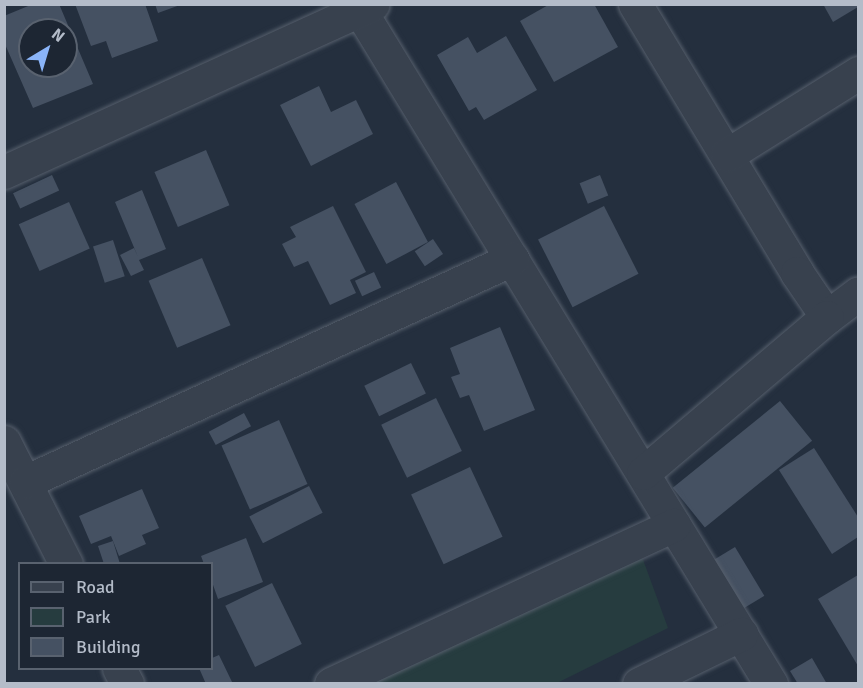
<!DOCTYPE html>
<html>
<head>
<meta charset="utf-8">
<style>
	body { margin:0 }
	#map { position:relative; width:863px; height:688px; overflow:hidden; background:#242f3e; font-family:Signika,sans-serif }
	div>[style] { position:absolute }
	.green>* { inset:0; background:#263c3f }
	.building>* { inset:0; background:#455162; transform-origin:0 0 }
	.roads { filter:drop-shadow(0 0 2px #565f6c) drop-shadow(0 0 2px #565f6c) }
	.street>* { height:33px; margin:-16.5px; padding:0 16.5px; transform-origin:16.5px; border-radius:16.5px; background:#38414e }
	span { translate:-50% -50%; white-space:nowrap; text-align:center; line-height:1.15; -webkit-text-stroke:6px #1d2633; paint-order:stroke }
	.frame { position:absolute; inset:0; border:6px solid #b4bcc9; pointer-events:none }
	.legend { position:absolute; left:18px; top:562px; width:195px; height:108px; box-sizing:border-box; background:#1d2633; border:2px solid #59626f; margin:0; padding:8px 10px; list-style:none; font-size:18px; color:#b4bcc9 }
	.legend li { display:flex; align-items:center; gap:12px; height:30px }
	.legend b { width:30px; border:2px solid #59626f }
	.north { position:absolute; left:18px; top:18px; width:60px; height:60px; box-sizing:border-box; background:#1d2633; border:2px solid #59626f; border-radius:50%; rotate:38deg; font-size:16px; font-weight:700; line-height:24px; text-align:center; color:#b4bcc9 }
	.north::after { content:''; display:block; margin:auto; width:21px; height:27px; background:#8ab4f8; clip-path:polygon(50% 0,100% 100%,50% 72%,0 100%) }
</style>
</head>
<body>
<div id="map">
	<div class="green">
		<div style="clip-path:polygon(641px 554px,668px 628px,557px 683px,359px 684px)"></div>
	</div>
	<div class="building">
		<div style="clip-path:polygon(evenodd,33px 4px,59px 4px,93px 84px,33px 108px,4px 42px,4px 16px,33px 4px,30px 30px,66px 30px,66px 66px,30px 66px,30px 30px)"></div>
		<div style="clip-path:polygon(75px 4px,145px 4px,158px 41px,112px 58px,106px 41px,91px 46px)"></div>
		<div style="clip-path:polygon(155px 4px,180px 4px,180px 5px,158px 13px)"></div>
		<div style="clip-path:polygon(550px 4px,594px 4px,618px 47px,554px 82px,520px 21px)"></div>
		<div style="clip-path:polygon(823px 4px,858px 4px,858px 7px,833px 22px)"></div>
		<div style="clip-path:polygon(506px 36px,537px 90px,484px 120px,476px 107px,469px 111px,437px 55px,468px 37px,477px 53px)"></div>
		<div style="clip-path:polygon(319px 86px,331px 112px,356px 100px,373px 134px,311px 166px,280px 105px)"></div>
		<div style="left:206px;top:150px;width:60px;height:56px;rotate:67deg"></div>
		<div style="left:52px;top:175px;width:17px;height:43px;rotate:65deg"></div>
		<div style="left:600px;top:175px;width:22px;height:22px;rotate:68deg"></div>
		<div style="left:396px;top:182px;width:68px;height:47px;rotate:62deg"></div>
		<div style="clip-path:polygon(142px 190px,166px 249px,139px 260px,144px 270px,131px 276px,120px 255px,134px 248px,138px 257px,115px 202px)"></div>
		<div style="left:69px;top:202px;width:51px;height:55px;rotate:66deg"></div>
		<div style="clip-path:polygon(333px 206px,366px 272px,350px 280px,356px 293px,330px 305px,308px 261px,294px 267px,282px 244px,296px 237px,290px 227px)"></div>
		<div style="left:604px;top:206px;width:76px;height:74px;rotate:63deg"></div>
		<div style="left:433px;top:239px;width:18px;height:22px;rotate:56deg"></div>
		<div style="left:113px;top:240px;width:38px;height:21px;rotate:72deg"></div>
		<div style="left:202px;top:258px;width:73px;height:58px;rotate:67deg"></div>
		<div style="left:374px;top:272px;width:17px;height:21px;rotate:65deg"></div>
		<div style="clip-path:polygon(500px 327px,535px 410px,484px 431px,469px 395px,460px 398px,451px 377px,460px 374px,450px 348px)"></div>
		<div style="left:411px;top:363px;width:34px;height:52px;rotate:64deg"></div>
		<div style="left:436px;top:398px;width:59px;height:61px;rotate:64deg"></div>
		<div style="left:780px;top:401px;width:51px;height:138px;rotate:51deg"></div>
		<div style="left:244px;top:413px;width:15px;height:40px;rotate:62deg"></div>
		<div style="left:279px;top:420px;width:70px;height:63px;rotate:66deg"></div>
		<div style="clip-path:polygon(814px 448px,858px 517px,858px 537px,832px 554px,779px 470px)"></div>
		<div style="left:470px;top:467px;width:77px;height:65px;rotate:65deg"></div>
		<div style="left:309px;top:486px;width:30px;height:67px;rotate:63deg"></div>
		<div style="clip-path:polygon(142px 489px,159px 528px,142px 535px,146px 544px,119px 556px,111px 536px,91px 544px,79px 516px)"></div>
		<div style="clip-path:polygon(246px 538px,263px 582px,218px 599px,212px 582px,212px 564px,204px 564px,201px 556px)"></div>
		<div style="clip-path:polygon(113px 541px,120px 564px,104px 564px,98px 546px)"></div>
		<div style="left:735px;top:547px;width:57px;height:25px;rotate:59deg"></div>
		<div style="clip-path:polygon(858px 575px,858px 666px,818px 599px)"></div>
		<div style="left:272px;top:583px;width:68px;height:52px;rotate:64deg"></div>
		<div style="clip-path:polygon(219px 655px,233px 684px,206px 684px,199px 668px,212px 668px,212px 658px)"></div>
		<div style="clip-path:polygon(812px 658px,827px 684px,798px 684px,790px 671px)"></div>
	</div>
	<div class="roads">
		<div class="street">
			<div style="left:356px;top:4px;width:797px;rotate:58.6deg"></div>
			<div style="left:635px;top:4px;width:314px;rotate:58.9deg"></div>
			<div style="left:797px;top:273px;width:53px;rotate:55.7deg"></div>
			<div style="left:827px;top:317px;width:39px;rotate:-37deg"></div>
			<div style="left:727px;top:155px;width:155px;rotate:-32deg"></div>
			<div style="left:4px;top:172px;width:405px;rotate:-24.5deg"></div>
			<div style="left:4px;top:442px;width:137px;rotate:63.1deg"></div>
			<div style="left:643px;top:473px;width:241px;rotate:-40.3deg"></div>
			<div style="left:25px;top:482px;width:536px;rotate:-24.6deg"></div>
			<div style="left:119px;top:668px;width:18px;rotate:63deg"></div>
			<div style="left:331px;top:684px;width:378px;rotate:-24.9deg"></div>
			<div style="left:639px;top:684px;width:114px;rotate:-26.1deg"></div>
		</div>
	</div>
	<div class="frame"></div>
	<ul class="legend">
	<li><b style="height:8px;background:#38414e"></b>Road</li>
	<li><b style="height:16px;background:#263c3f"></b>Park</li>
	<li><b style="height:16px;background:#455162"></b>Building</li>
	</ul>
	<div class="north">N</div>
</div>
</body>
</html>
